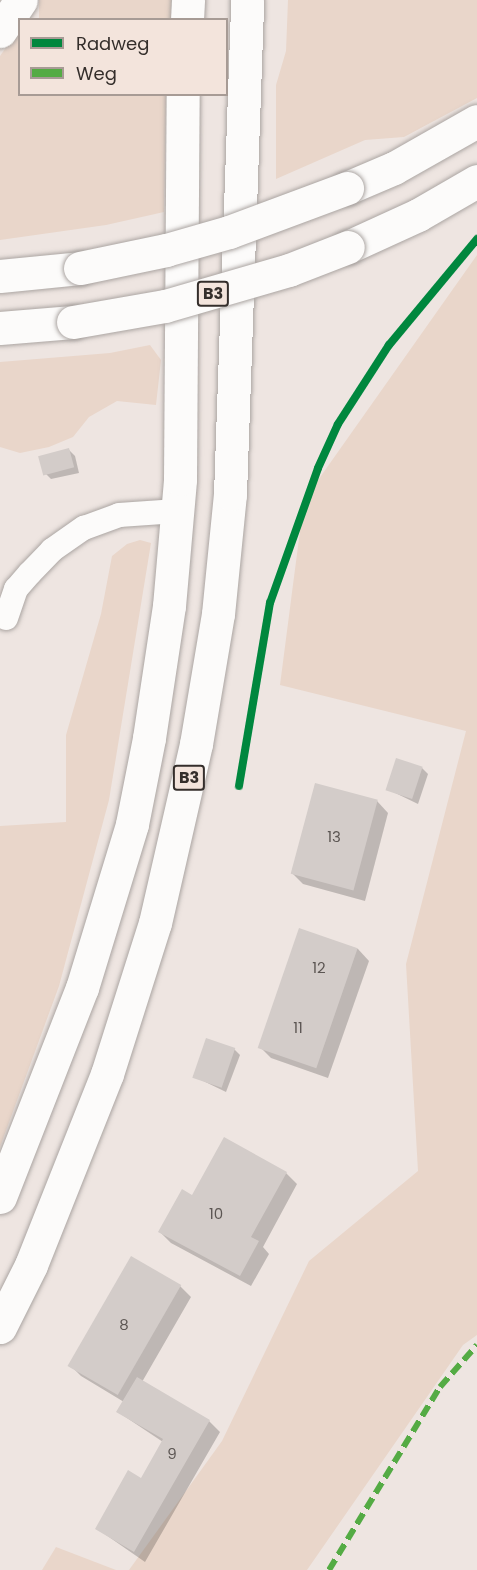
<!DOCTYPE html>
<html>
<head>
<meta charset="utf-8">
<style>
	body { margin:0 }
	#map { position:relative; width:477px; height:1570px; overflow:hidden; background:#eee5e1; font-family:Poppins,sans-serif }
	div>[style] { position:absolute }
	.green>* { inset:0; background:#e9d6ca; transform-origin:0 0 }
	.shadow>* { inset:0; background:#0003 }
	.building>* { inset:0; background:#d3ccc9; transform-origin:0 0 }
	.roads { filter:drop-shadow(0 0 2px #aba5a2) drop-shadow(0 0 2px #aba5a2) }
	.service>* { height:24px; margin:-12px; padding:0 12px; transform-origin:12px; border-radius:12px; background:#fcfbfa }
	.primary>* { height:33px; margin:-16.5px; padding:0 16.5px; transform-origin:16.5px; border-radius:16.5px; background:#fcfbfa }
	.bridges { filter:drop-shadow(0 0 2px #aba5a2) drop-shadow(0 0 2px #aba5a2) }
	.primary-bridge>* { height:33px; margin:-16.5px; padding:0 16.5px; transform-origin:16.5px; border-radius:16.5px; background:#fcfbfa }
	.quiet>* { height:6px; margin-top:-3px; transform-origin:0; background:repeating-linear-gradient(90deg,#54ab44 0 12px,transparent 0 18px) }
	.cycleway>* { height:8px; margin:-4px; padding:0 4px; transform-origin:4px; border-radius:4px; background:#00873e }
	span { translate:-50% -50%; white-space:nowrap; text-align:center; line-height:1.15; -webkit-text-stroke:6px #f3e4dc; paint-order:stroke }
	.number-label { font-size:15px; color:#5c5653 }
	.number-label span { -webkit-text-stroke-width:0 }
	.shield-label span { padding:2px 4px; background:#f3e4dc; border:2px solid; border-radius:4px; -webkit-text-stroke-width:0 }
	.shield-label { font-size:16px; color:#342e2b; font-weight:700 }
	.legend { position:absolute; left:18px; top:18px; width:210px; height:78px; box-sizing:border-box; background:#f3e4dc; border:2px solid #a79b95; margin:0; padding:8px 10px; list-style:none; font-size:18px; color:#342e2b }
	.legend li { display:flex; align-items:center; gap:12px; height:30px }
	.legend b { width:30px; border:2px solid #a79b95 }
</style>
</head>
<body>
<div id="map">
	<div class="green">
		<div style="left:39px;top:0;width:132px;height:23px"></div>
		<div style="clip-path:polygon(288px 0,477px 0,477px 98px,404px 137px,365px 140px,276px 179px,276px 85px,286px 51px)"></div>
		<div style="clip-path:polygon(19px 29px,20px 94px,166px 95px,164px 212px,106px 225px,0 240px,0 56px)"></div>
		<div style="clip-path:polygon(477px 255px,477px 1335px,463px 1345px,307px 1570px,129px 1570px,222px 1441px,309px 1261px,418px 1171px,406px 964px,466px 731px,280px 685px,304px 500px)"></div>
		<div style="clip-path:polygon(150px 345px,161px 360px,156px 405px,117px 401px,89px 417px,73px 437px,49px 447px,20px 453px,0 447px,0 362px,110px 353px)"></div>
		<div style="clip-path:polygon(140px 540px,151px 543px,109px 800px,59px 986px,0 1147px,0 826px,66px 822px,66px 735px,101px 614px,112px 556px,127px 544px)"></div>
		<div style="clip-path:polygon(56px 1547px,116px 1570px,42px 1570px)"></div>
	</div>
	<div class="shadow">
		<div style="clip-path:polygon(69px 450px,75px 456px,79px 473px,51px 479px,45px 473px)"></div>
		<div style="clip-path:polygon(422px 768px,428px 774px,418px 804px,387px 789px)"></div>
		<div style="clip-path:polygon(377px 801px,388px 813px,365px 901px,303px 884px,292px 873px)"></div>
		<div style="clip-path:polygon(300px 930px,358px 949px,369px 961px,328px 1078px,271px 1058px,260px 1047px)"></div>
		<div style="clip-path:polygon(234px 1049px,240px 1055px,226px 1092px,193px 1076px)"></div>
		<div style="clip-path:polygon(286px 1173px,297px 1184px,263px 1247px,269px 1254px,251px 1286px,171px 1243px,160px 1232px,193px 1197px)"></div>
		<div style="clip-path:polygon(180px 1286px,191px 1297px,142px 1382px,209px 1421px,220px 1432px,145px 1562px,96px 1528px,142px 1480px,163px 1442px,118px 1412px,124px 1402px,81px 1376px,70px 1365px)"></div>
	</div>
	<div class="building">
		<div style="left:69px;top:448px;width:20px;height:32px;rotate:75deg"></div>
		<div style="left:396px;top:758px;width:28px;height:34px;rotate:18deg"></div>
		<div style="left:315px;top:783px;width:65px;height:94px;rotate:15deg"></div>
		<div style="left:299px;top:928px;width:62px;height:127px;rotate:19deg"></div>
		<div style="left:206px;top:1038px;width:31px;height:42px;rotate:19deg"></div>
		<div style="clip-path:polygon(224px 1137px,287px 1172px,251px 1237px,259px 1241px,240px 1276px,158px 1232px,182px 1189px,192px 1195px)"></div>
		<div style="left:131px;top:1256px;width:58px;height:127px;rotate:30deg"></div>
		<div style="clip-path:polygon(137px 1377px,210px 1420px,134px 1552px,95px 1529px,128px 1470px,141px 1478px,163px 1439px,116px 1412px)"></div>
	</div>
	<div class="roads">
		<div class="service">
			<div style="left:6px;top:618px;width:31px;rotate:-71deg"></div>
			<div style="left:16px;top:589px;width:21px;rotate:-49deg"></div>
			<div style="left:30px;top:573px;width:32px;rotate:-46deg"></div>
			<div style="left:52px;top:550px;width:39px;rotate:-35deg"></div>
			<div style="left:84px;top:528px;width:37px;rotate:-20deg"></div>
			<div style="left:119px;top:515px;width:58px;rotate:-3.9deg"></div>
		</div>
		<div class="primary">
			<div style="left:187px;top:20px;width:20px;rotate:-87deg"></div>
			<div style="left:0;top:31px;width:37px;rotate:-56deg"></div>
			<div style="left:347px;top:188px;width:51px;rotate:-23.1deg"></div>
			<div style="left:394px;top:168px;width:95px;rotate:-29.5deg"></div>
			<div style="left:348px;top:247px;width:77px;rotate:-24.6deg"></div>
			<div style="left:418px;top:215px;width:68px;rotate:-30deg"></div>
			<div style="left:0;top:276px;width:80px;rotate:-5.7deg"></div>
			<div style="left:0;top:328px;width:73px;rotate:-4.7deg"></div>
			<div style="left:0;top:1197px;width:225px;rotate:-68.6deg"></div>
			<div style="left:82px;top:988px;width:171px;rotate:-73deg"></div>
			<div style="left:132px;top:824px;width:88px;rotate:-78.8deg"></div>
			<div style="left:149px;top:738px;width:134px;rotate:-81.4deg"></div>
			<div style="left:169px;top:606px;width:127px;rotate:-85deg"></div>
			<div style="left:180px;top:479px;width:385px;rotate:-89.6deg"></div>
			<div style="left:0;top:1327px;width:69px;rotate:-63.4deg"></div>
			<div style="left:31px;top:1265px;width:206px;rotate:-68.3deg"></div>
			<div style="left:107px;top:1074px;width:158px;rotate:-72.4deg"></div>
			<div style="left:155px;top:923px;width:184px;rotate:-77.1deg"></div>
			<div style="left:196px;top:744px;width:132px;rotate:-80.4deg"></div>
			<div style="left:218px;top:614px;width:121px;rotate:-84.3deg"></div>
			<div style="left:230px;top:494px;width:494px;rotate:-88deg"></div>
		</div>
	</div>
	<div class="bridges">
		<div class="primary-bridge">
			<div style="left:80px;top:268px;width:88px;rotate:-11.8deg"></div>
			<div style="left:166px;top:250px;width:66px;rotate:-15.9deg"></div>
			<div style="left:229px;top:232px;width:126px;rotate:-20.4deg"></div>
			<div style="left:73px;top:322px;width:93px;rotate:-9.9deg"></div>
			<div style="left:165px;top:306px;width:129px;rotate:-16.2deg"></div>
			<div style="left:289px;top:270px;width:63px;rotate:-21.3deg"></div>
		</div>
	</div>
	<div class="quiet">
		<div style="left:329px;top:1570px;width:214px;rotate:-58.8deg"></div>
		<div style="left:440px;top:1387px;width:56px;rotate:-48.6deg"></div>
	</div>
	<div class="cycleway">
		<div style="left:239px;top:786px;width:186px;rotate:-80.4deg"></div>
		<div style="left:270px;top:603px;width:143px;rotate:-70.4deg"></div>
		<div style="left:318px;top:468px;width:48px;rotate:-65.6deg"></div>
		<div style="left:338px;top:424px;width:94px;rotate:-57.2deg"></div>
		<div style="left:389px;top:345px;width:138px;rotate:-50.3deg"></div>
	</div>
	<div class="number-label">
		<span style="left:334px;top:837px">13</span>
		<span style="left:319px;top:968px">12</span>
		<span style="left:298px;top:1028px">11</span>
		<span style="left:216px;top:1214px">10</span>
		<span style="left:124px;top:1325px">8</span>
		<span style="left:172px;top:1454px">9</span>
	</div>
	<div class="shield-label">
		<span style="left:213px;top:294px">B3</span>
		<span style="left:189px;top:778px">B3</span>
	</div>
	<ul class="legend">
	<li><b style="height:8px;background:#00873e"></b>Radweg</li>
	<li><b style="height:8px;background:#54ab44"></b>Weg</li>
	</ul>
</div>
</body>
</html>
